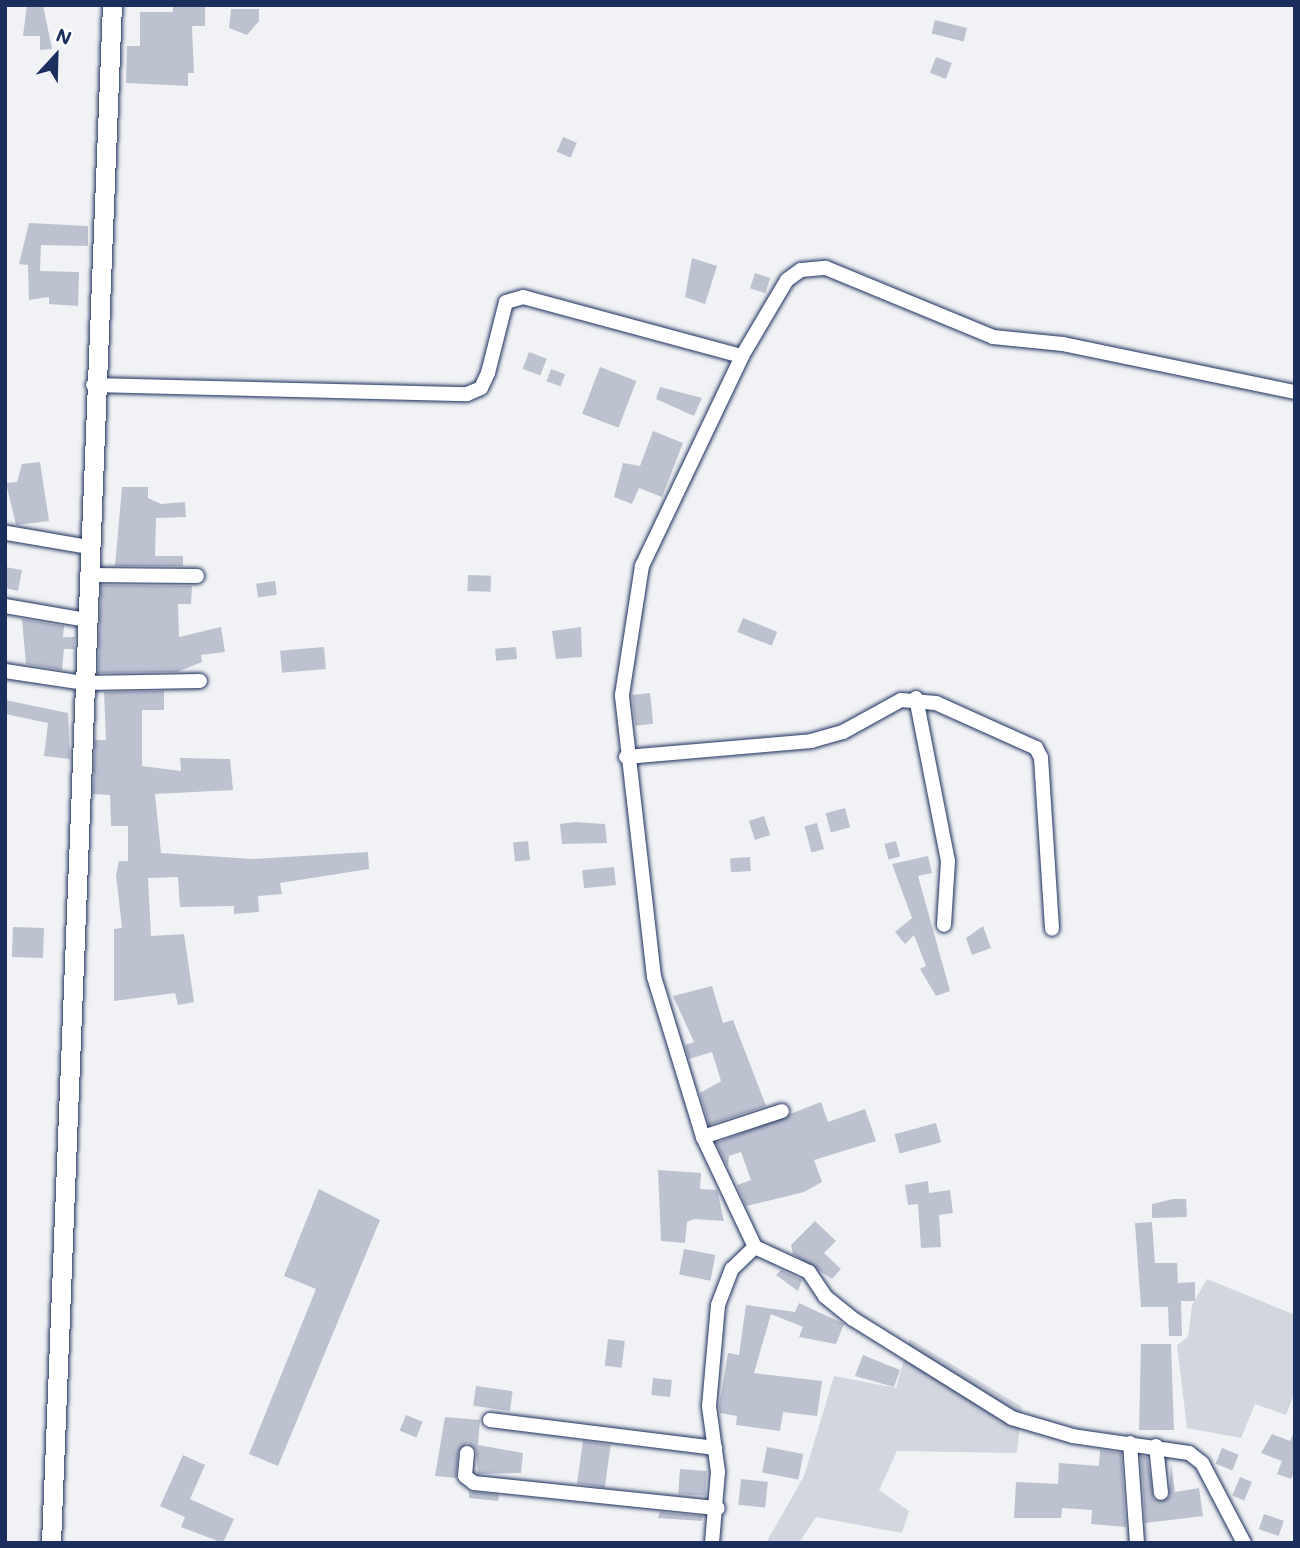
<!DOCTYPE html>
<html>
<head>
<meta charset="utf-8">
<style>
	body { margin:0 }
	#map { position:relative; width:1300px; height:1548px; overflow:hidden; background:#f1f2f5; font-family:Mali,sans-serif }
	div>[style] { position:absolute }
	.green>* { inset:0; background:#d2d6df }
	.building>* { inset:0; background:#bcc2d0; transform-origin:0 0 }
	.roads { filter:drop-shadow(0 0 2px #1b2f5e) drop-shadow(0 0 2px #1b2f5e) }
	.street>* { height:14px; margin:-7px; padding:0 7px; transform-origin:7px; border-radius:7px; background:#fff }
	.secondary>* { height:19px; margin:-9.5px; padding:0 9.5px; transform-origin:9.5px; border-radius:9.5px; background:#fff }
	span { translate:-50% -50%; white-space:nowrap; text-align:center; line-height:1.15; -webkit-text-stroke:6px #fff; paint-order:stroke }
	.frame { position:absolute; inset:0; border:7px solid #1b2f5e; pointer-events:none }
	.north { position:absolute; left:21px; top:21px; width:70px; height:70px; -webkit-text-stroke:5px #fff; paint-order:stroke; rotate:22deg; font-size:19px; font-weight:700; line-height:28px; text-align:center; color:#1b2f5e }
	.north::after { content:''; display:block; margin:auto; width:24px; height:32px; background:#1b2f5e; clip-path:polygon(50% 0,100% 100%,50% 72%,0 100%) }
</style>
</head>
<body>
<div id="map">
	<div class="green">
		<div style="clip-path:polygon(1207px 1279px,1295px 1315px,1295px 1392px,1286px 1415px,1255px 1404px,1241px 1438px,1187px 1428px,1177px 1345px,1188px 1337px,1192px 1305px)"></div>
		<div style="clip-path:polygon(910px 1339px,1022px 1407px,1017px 1453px,897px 1451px,879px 1490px,909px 1511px,902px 1533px,816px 1517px,799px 1543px,766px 1543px,804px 1476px,834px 1376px,896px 1388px)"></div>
	</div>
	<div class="building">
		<div style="clip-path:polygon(27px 5px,43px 5px,52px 49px,40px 50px,40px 36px,23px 36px)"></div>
		<div style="clip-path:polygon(173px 5px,205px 5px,205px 26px,192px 26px,194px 73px,188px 73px,188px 86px,126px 83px,127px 46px,140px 46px,140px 12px,173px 12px)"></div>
		<div style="clip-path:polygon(231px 9px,259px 9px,259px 21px,247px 35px,229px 28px)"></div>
		<div style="left:935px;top:20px;width:33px;height:14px;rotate:14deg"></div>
		<div style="left:936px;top:57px;width:17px;height:17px;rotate:21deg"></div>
		<div style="left:563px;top:137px;width:15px;height:16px;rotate:23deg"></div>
		<div style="clip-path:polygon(29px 223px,88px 226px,88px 246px,41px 245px,40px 271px,79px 272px,78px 306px,49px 304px,49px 297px,29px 300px,28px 265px,19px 264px)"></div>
		<div style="clip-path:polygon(692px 258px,717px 266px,705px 304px,685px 297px)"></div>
		<div style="left:755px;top:273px;width:16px;height:16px;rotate:18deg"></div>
		<div style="left:529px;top:352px;width:19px;height:18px;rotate:21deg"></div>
		<div style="left:600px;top:367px;width:39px;height:50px;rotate:21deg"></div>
		<div style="left:551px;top:369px;width:15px;height:13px;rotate:20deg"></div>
		<div style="clip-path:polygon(660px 387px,702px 398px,694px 416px,656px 399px)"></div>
		<div style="clip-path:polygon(653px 431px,683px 443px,662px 497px,639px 488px,632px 504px,614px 497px,623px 463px,640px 466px)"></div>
		<div style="clip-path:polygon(40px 462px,49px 521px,16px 525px,6px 483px,17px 482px,22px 464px)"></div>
		<div style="clip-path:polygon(122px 487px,148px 487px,148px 498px,161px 504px,185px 502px,186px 517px,156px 518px,155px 556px,183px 556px,183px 566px,115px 566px)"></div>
		<div style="clip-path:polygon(5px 567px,22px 570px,18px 591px,5px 588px)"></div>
		<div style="left:468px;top:575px;width:23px;height:16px;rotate:2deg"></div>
		<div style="left:275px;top:581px;width:14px;height:19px;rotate:82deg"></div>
		<div style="clip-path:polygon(101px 585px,192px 586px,191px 604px,178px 604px,179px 637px,221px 627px,225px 652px,201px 655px,202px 662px,177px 672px,98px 673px)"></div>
		<div style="left:743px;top:618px;width:37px;height:15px;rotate:22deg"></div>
		<div style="clip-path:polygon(22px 619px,64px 626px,63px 637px,75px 637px,74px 649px,64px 649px,62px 670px,26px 664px)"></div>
		<div style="clip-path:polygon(581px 627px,582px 657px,556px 659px,552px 631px)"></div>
		<div style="left:324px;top:647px;width:22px;height:44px;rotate:85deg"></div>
		<div style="left:516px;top:647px;width:12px;height:21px;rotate:85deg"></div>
		<div style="clip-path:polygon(164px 691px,164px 710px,142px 710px,142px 766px,181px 771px,180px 758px,230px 759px,233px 790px,155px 794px,161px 853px,253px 859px,368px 852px,369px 869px,280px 883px,282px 894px,258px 896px,259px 912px,234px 914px,234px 906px,180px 907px,178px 877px,148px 878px,151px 936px,184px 934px,194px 1002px,178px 1005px,175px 993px,114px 1001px,114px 929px,122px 928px,116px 875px,119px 861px,128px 861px,128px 826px,111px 826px,110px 795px,93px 794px,95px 740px,106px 740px,104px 692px)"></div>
		<div style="left:650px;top:693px;width:31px;height:18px;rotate:84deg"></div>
		<div style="clip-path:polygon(5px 700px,68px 713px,70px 759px,44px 756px,48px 723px,5px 714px)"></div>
		<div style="left:845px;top:808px;width:20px;height:20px;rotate:75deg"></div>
		<div style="left:764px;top:816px;width:20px;height:16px;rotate:72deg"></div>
		<div style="clip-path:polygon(575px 822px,605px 824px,607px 843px,562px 844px,560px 824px)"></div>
		<div style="left:817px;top:823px;width:27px;height:13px;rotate:75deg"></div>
		<div style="left:528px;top:841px;width:19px;height:15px;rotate:84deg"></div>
		<div style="left:896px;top:841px;width:16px;height:12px;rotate:75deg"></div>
		<div style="clip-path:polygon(928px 856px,932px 873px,918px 876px,950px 991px,936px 996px,920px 969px,926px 966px,914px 935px,905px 944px,895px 932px,912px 918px,892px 864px)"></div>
		<div style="left:750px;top:857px;width:14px;height:20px;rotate:86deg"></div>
		<div style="left:614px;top:867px;width:18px;height:32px;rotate:84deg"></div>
		<div style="clip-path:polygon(983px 926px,991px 948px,972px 955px,966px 938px)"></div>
		<div style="left:13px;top:927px;width:31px;height:30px;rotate:2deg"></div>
		<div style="clip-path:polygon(712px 986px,723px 1023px,733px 1020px,766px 1106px,709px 1125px,700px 1093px,721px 1081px,712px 1052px,689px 1059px,685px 1045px,694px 1042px,673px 996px)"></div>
		<div style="clip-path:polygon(821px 1102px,828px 1122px,865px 1109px,876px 1141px,814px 1160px,822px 1182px,804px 1192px,746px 1206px,737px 1185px,751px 1180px,741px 1152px,729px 1156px,728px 1167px,716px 1143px)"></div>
		<div style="left:936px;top:1123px;width:20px;height:43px;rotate:75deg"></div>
		<div style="clip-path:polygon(658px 1170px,701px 1173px,700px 1189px,717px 1190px,724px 1221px,694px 1219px,687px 1222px,685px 1243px,661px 1241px)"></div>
		<div style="clip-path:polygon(928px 1181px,929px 1193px,950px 1190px,953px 1213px,939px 1215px,941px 1247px,921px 1248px,918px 1204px,908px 1205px,905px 1185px)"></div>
		<div style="clip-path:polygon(319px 1189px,380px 1220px,278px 1466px,249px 1454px,316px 1289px,284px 1276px)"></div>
		<div style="clip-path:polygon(1173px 1199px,1186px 1199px,1187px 1217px,1152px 1218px,1152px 1204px)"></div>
		<div style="clip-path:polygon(815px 1221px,836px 1241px,824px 1253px,841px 1269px,832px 1279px,793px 1254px,791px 1245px)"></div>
		<div style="clip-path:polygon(1152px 1222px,1155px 1263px,1177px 1263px,1178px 1283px,1195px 1282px,1195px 1301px,1181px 1301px,1182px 1336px,1169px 1336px,1168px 1307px,1141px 1307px,1135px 1223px)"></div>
		<div style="left:684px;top:1249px;width:32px;height:26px;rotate:11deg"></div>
		<div style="clip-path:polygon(781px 1270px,802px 1280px,798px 1291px,776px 1275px)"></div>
		<div style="clip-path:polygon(799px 1303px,844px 1324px,836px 1344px,799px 1337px,803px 1327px,771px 1314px,754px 1373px,822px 1381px,817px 1416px,783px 1412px,780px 1431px,736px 1425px,737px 1416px,720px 1413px,719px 1406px,728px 1353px,739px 1355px,746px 1305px,795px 1312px)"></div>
		<div style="left:608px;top:1339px;width:17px;height:27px;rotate:7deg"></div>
		<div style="clip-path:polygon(1141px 1344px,1171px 1344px,1174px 1430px,1139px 1430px)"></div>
		<div style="clip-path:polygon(863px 1355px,900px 1370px,894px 1387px,855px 1376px)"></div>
		<div style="left:653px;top:1378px;width:19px;height:17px;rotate:6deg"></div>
		<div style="left:476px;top:1386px;width:37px;height:20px;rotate:8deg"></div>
		<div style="left:406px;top:1415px;width:18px;height:17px;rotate:22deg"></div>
		<div style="clip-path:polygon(445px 1417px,480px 1420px,478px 1445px,523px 1453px,521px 1473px,478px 1474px,476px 1450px,467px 1443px,458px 1452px,456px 1478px,435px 1476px)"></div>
		<div style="clip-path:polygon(1295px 1430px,1295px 1470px,1291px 1479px,1277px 1474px,1282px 1461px,1261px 1453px,1272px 1434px,1290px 1441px)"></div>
		<div style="left:583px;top:1441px;width:28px;height:43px;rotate:8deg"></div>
		<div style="left:767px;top:1447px;width:37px;height:26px;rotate:11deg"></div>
		<div style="left:1222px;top:1448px;width:18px;height:17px;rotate:22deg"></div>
		<div style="clip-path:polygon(1100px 1450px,1121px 1453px,1126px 1527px,1091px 1524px,1092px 1510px,1062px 1508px,1061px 1518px,1014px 1518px,1016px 1482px,1058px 1484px,1059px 1463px,1099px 1466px)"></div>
		<div style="clip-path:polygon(183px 1455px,205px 1465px,190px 1499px,234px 1519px,223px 1543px,181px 1527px,185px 1517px,160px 1506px)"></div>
		<div style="clip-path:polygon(1141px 1456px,1147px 1457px,1154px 1499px,1169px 1497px,1171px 1463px,1175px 1492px,1199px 1488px,1203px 1516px,1145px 1523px)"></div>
		<div style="left:680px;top:1469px;width:27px;height:25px;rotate:4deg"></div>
		<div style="left:1240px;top:1477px;width:13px;height:20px;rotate:23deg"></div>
		<div style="left:741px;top:1479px;width:27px;height:26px;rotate:6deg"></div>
		<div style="clip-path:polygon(469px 1491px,499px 1495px,498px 1501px,469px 1498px)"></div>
		<div style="clip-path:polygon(660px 1512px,703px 1516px,702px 1521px,658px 1518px)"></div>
		<div style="left:1264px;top:1514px;width:21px;height:16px;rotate:19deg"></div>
	</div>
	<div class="roads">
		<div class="street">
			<div style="left:93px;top:385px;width:374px;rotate:1.4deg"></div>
			<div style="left:467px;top:394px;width:15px;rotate:-23deg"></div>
			<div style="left:481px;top:388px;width:17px;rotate:-65deg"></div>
			<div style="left:488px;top:373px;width:73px;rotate:-75.8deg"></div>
			<div style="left:506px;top:302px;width:18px;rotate:-16deg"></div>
			<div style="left:523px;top:297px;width:227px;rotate:15.1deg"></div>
			<div style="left:7px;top:533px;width:82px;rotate:9.8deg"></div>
			<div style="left:87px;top:575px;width:110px;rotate:0.5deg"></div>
			<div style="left:5px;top:606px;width:82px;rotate:9.8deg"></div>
			<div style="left:5px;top:671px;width:79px;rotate:8.7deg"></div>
			<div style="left:83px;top:683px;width:117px;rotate:-1deg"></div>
			<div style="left:916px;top:698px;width:166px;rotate:78.9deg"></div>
			<div style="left:948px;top:861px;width:64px;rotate:93.6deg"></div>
			<div style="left:626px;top:757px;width:186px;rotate:-4.9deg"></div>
			<div style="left:811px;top:741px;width:33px;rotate:-16deg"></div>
			<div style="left:843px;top:732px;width:66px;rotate:-28.9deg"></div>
			<div style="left:901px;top:700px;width:35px;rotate:5deg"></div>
			<div style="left:936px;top:703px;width:110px;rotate:24.2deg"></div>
			<div style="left:1036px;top:748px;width:11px;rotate:63deg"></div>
			<div style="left:1041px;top:758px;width:171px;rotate:86.3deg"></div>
			<div style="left:703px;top:1137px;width:83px;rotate:-18.2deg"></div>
			<div style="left:490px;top:1420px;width:227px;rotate:7.1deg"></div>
			<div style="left:1130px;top:1443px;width:100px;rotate:86deg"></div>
			<div style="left:1156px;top:1446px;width:47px;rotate:83.9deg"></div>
			<div style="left:467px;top:1453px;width:23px;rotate:95deg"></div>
			<div style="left:465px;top:1476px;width:11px;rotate:38deg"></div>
			<div style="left:474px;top:1483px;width:245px;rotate:5.9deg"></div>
			<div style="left:712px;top:1543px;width:71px;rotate:-85.2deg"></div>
			<div style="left:718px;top:1472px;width:67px;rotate:-97.8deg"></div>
			<div style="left:709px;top:1406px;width:101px;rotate:-84.9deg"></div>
			<div style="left:718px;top:1305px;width:39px;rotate:-69deg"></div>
			<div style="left:732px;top:1269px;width:32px;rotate:-44deg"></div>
			<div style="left:1244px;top:1543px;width:90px;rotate:-117.7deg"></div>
			<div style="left:1202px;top:1463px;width:16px;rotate:-142deg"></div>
			<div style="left:1189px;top:1453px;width:117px;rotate:-171.7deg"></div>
			<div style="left:1073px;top:1436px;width:64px;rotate:-163.6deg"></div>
			<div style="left:1012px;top:1418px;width:187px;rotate:-148.1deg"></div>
			<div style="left:853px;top:1319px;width:36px;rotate:-141deg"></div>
			<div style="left:825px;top:1296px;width:29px;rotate:-124deg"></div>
			<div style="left:809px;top:1272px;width:60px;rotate:-155.2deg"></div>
			<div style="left:755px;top:1247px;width:122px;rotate:-115.3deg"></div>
			<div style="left:703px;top:1137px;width:167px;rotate:-107deg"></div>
			<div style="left:654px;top:977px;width:284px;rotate:-96.5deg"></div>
			<div style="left:622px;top:695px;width:131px;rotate:-81.2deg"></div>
			<div style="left:642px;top:566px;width:233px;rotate:-64.5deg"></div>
			<div style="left:742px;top:356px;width:88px;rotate:-59.4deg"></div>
			<div style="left:787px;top:280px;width:17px;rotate:-36deg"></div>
			<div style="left:801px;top:270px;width:25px;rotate:-5deg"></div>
			<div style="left:826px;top:268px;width:181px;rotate:22.4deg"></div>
			<div style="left:993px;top:337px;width:70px;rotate:5.7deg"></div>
			<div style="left:1063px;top:344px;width:237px;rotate:11.7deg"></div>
		</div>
		<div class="secondary">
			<div style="left:51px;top:1543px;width:1539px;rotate:-87.73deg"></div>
		</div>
	</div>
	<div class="frame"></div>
	<div class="north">N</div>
</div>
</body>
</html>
